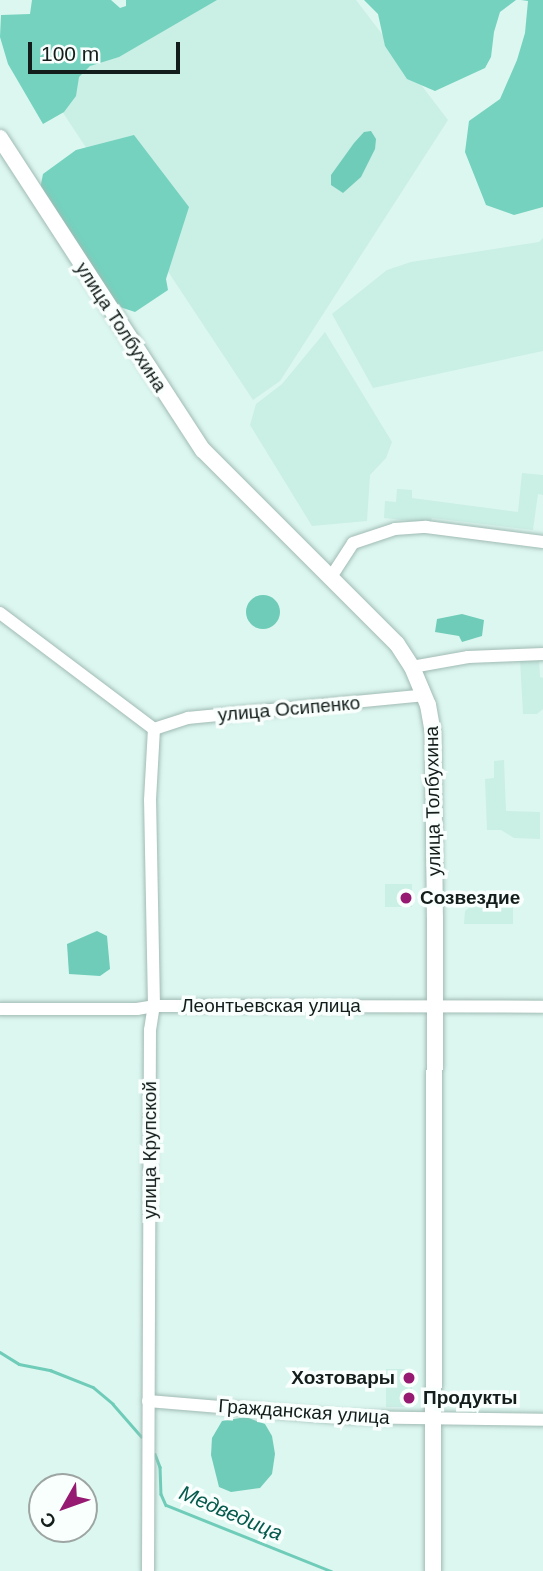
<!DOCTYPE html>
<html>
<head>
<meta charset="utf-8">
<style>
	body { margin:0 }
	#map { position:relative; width:543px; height:1571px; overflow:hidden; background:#dcf7f0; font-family:Helvetica,sans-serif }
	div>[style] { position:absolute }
	.built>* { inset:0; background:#caefe5; transform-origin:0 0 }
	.forest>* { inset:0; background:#74d2be }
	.water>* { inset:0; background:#6fccb8 }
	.round { border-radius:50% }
	.stream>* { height:2.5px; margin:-1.25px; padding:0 1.25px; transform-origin:1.25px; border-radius:1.25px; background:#6fccb8 }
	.roads { filter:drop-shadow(0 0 2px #a1bbb4) drop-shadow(0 0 2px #a1bbb4) }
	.minor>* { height:12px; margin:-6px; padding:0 6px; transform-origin:6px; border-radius:6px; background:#fff }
	.major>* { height:16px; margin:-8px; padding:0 8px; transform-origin:8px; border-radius:8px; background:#fff }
	.dots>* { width:19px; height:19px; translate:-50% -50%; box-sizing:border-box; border:4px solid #f9fffd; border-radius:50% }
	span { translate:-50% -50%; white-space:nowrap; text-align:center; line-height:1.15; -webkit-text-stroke:7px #f9fffd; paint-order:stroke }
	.street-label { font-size:19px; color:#131d1b }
	.poi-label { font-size:19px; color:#131d1b; font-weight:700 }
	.left { translate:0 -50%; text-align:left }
	.right { translate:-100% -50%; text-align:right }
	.water-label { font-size:21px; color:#065a4d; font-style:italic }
	.north { position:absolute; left:28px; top:1473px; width:70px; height:70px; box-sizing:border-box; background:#f9fffd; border:2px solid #9da5a3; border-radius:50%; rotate:230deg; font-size:19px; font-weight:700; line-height:28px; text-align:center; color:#131d1b }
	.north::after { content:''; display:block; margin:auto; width:24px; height:32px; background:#971a72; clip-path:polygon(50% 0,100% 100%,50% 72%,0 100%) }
	.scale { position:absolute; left:28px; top:42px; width:152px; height:32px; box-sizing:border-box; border:4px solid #131d1b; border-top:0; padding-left:9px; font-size:21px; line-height:24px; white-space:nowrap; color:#131d1b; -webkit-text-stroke:5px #f9fffd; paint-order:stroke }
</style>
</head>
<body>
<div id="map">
	<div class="built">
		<div style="clip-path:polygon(205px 0,356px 0,448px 120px,280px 381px,253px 400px,42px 81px)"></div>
		<div style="clip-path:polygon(543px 238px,543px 351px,373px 388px,332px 314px,387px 270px,411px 262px,539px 242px)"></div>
		<div style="clip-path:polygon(325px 332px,392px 442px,386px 458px,370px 475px,367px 521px,312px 526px,250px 425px,256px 404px,282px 384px)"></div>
		<div style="clip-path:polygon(522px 473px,543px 475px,543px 495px,538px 494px,533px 530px,432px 518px,430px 523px,384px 518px,385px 501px,396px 502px,397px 489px,412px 490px,412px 498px,518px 512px)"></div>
		<div style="clip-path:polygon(539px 658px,540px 677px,543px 678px,543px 709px,537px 714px,523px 714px,520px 659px)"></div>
		<div style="clip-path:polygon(504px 760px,506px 811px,540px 812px,540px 839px,514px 838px,501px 830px,487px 830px,485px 779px,494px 778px,494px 761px)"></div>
		<div style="left:385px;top:884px;width:27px;height:23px"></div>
		<div style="clip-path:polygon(472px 905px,513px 905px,513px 924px,464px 924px,465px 911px)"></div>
		<div style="left:386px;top:1369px;width:26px;height:38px"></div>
	</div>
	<div class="forest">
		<div style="clip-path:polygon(32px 0,111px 0,120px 8px,126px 6px,126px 0,217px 0,119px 57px,90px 66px,79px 77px,76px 96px,64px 112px,43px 124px,8px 64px,0 37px,1px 15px,30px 14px)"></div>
		<div style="clip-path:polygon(364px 0,516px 0,500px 12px,494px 32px,491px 57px,485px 68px,435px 91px,407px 79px,385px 46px,378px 14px)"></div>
		<div style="clip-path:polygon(521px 0,543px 0,543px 207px,514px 215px,486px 205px,465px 152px,469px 121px,500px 99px,517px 60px,525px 33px,528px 1px)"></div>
		<div style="clip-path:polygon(134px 135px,189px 207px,166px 279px,168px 290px,135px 312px,117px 306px,40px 189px,43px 174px,76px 150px)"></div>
	</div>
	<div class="water">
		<div style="clip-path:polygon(371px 131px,376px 139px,375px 149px,361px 177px,343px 193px,331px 185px,331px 175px,354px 143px,364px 132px)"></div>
		<div class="round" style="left:246px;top:595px;width:34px;height:34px"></div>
		<div style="clip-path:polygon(462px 614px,484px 620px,482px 636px,462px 642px,459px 636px,435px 632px,437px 619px)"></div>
		<div style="clip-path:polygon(97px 931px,107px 936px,110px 969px,100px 976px,69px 974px,67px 944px)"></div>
		<div style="clip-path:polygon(246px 1417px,265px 1424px,272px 1436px,275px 1454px,272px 1474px,260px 1488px,231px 1492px,219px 1487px,211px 1455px,212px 1438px,222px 1421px)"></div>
	</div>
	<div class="stream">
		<div style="left:0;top:1352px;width:22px;rotate:32deg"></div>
		<div style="left:19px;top:1364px;width:32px;rotate:11deg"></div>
		<div style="left:50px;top:1370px;width:46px;rotate:21.6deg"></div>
		<div style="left:93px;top:1387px;width:26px;rotate:40deg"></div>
		<div style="left:113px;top:1404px;width:43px;rotate:48.8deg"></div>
		<div style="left:155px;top:1454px;width:14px;rotate:69deg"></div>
		<div style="left:160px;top:1467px;width:27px;rotate:88deg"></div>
		<div style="left:161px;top:1494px;width:12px;rotate:66deg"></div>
		<div style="left:166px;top:1505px;width:178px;rotate:21.8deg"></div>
	</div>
	<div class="roads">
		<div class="minor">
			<div style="left:331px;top:577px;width:40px;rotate:-57.1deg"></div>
			<div style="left:353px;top:543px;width:44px;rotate:-18.4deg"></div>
			<div style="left:395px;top:529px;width:31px;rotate:-4deg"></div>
			<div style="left:426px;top:527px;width:118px;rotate:7.3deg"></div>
			<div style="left:0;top:613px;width:193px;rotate:37deg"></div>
			<div style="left:412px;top:667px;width:57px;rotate:-10.1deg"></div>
			<div style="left:468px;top:657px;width:75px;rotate:-2.3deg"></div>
			<div style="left:154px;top:729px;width:36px;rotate:-18deg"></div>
			<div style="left:188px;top:718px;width:238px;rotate:-5.5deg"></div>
			<div style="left:0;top:1009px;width:137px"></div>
			<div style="left:137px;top:1009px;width:17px;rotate:-10deg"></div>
			<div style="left:154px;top:1006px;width:389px;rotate:0.1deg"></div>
			<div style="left:148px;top:1401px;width:192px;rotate:4.8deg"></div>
			<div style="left:339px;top:1417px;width:204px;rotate:0.8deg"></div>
			<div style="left:148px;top:1571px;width:541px;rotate:-89.79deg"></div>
			<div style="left:150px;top:1030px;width:24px;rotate:-81deg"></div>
			<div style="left:154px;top:1006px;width:206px;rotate:-91.1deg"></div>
			<div style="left:150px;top:800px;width:71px;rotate:-86.8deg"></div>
		</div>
		<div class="major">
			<div style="left:0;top:138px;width:372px;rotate:57deg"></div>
			<div style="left:203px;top:450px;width:274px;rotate:45deg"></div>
			<div style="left:397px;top:644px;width:27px;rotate:57deg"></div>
			<div style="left:412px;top:667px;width:41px;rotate:67.2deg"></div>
			<div style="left:428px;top:705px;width:29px;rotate:80deg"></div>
			<div style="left:433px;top:734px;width:184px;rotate:89.4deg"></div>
			<div style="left:435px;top:918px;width:653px;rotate:90.18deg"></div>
		</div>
	</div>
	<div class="dots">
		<div style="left:406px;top:898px;background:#971a72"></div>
		<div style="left:409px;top:1378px;background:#971a72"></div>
		<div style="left:409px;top:1398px;background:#971a72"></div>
	</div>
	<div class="street-label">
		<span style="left:121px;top:327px;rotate:57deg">улица Толбухина</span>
		<span style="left:289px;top:709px;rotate:-5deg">улица Осипенко</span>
		<span style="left:433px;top:801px;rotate:-91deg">улица Толбухина</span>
		<span style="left:271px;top:1006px">Леонтьевская улица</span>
		<span style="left:150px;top:1150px;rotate:-90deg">улица Крупской</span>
		<span style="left:304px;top:1412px;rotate:4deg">Гражданская улица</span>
	</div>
	<div class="poi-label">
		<span class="left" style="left:420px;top:898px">Созвездие</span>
		<span class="right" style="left:395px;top:1378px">Хозтовары</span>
		<span class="left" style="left:423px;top:1398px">Продукты</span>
	</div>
	<div class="water-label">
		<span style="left:231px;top:1513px;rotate:23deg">Медведица</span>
	</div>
	<div class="north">С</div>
	<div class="scale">100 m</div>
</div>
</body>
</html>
